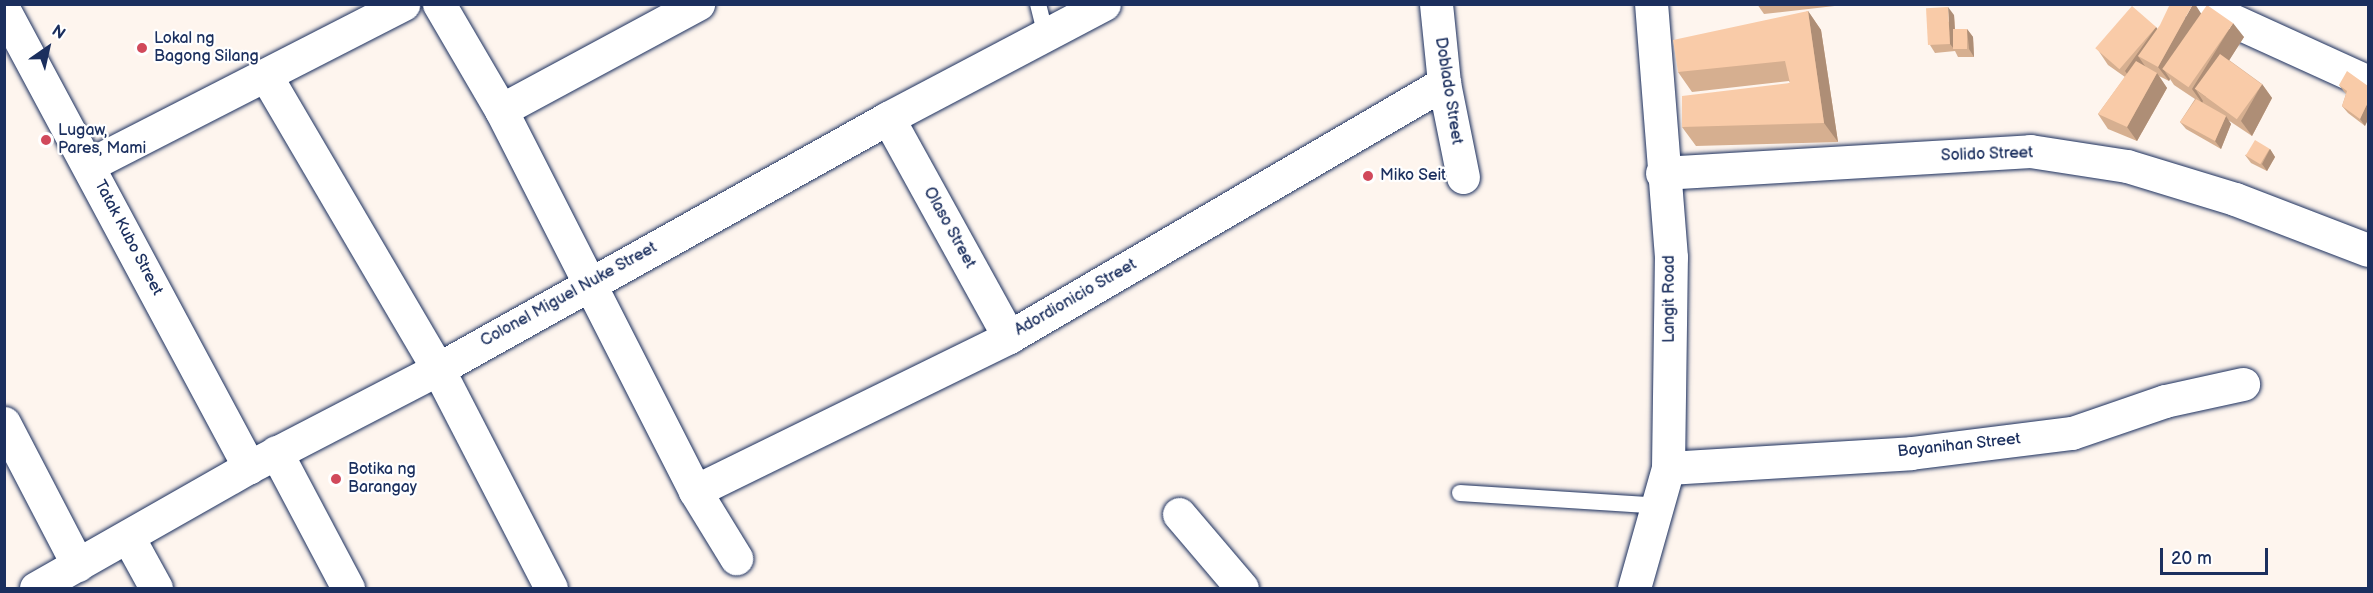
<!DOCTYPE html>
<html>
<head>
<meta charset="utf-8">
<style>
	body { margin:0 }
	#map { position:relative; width:2373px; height:593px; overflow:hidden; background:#fef5ee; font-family:"Balsamiq Sans",sans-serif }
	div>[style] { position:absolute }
	.roads { filter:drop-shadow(0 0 2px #1b2f5e) drop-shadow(0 0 2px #1b2f5e) }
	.lane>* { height:16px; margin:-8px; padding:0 8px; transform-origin:8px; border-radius:8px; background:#fff }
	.street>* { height:33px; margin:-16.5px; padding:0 16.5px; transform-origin:16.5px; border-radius:16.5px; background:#fff }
	.secondary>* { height:33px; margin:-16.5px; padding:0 16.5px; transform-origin:16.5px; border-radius:16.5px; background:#fff }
	.wall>* { inset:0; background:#d6af90 }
	.shaded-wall>* { inset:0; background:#ae8e76 }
	.building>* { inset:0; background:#f9cba8; transform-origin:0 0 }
	.dots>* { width:16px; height:16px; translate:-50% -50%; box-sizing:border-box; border:3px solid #fff; border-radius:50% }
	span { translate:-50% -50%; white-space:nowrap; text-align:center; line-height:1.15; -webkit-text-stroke:4.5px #fff; paint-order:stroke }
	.poi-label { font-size:16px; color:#1b2f5e }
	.left { translate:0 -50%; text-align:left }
	.street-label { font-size:16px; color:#1b2f5e }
	.frame { position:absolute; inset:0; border:6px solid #1b2f5e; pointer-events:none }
	.north { position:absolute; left:18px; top:18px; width:60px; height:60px; -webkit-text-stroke:4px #fff; paint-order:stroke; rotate:34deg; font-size:16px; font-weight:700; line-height:24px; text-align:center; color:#1b2f5e }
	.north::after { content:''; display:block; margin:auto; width:21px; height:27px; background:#1b2f5e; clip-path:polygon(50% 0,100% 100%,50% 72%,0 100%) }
	.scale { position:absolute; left:2160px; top:548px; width:108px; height:27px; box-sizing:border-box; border:3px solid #1b2f5e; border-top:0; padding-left:8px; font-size:18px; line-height:21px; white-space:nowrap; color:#1b2f5e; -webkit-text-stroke:4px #fff; paint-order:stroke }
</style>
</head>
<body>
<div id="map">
	<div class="roads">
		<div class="lane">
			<div style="left:1038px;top:4px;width:33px;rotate:76deg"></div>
			<div style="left:1460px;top:493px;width:199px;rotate:3.7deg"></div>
		</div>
		<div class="street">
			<div style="left:439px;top:4px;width:123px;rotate:59.7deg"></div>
			<div style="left:501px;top:110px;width:428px;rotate:63deg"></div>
			<div style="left:695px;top:491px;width:79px;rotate:58.5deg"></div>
			<div style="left:1436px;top:4px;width:79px;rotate:84.2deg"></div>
			<div style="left:1444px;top:83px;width:96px;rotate:78.6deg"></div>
			<div style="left:2197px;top:4px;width:188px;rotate:24.5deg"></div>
			<div style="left:266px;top:76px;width:340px;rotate:59.6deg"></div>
			<div style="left:438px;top:369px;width:246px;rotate:62.7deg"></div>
			<div style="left:501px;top:110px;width:224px;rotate:-28.3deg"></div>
			<div style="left:888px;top:118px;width:250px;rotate:61.1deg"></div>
			<div style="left:89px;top:165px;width:353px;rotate:-27.1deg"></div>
			<div style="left:1662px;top:173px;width:369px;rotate:-3.4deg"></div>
			<div style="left:2030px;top:151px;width:98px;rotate:8.8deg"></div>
			<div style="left:2127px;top:166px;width:113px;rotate:17deg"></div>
			<div style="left:2235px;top:199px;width:142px;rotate:21deg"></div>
			<div style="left:4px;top:423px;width:160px;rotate:62.5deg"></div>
			<div style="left:276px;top:452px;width:154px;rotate:62.1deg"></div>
			<div style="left:1668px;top:468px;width:243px;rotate:-3.5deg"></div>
			<div style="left:1911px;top:453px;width:162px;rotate:-7.1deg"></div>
			<div style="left:2072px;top:433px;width:98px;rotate:-19deg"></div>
			<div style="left:2165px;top:401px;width:80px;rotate:-12.3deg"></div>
			<div style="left:695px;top:491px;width:350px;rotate:-26.1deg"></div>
			<div style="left:1009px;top:337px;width:504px;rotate:-30.28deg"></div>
			<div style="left:1179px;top:514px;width:97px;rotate:49.6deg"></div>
			<div style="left:128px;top:537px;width:58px;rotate:61.2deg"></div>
		</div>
		<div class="secondary">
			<div style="left:4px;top:10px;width:519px;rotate:61.8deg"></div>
			<div style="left:36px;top:588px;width:245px;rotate:-29.6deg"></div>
			<div style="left:249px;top:467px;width:213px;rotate:-27.4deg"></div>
			<div style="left:438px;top:369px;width:515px;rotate:-29.15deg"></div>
			<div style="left:888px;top:118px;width:244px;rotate:-27.8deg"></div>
			<div style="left:1634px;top:588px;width:125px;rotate:-74.2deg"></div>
			<div style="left:1668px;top:468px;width:211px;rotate:-89.2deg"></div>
			<div style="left:1671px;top:257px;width:254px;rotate:-94.5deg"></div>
		</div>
	</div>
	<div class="wall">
		<div style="clip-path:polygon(1757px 4px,1852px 4px,1764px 14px)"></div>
		<div style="clip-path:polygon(1808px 11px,1821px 30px,1838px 142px,1696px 146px,1682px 127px,1790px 83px,1789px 81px,1692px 92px,1678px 72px)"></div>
		<div style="clip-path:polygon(2201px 14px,2244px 37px,2229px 60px,2262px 84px,2272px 98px,2252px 136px,2228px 120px,2231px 124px,2221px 149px,2186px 129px,2180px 122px,2195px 99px,2174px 85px,2170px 79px,2169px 81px,2159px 76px,2167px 88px,2137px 141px,2108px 129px,2098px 114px,2125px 77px,2108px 65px,2098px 50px,2156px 27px,2157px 29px)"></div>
		<div style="clip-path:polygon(1954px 15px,1955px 29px,1967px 29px,1973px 37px,1974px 57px,1958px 57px,1955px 51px,1935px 53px,1930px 45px)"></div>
		<div style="clip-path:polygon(2339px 85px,2368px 86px,2365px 126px,2348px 113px,2342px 106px,2346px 94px)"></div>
		<div style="clip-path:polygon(2270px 149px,2275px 157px,2267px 171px,2251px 163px,2245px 155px)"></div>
	</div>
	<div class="shaded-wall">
		<div style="clip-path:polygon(2193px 4px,2195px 4px,2204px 18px,2164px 70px,2170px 79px,2169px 81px,2158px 67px)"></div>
		<div style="clip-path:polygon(1948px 7px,1954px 15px,1956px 49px,1954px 49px,1950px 44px)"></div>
		<div style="clip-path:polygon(1808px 11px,1821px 30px,1838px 142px,1824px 123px)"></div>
		<div style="clip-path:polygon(2233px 23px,2244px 37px,2206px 97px,2196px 90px,2203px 101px,2202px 103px,2192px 89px)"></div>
		<div style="clip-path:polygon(2156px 27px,2166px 41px,2138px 56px,2147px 69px,2135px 85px,2125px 71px)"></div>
		<div style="clip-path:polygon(1967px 29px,1973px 37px,1974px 57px,1969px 49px)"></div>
		<div style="clip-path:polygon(2157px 73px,2167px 88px,2137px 141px,2127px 127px)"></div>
		<div style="clip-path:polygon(2262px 84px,2272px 98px,2252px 136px,2241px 121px)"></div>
		<div style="clip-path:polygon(2368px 102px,2368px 120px,2365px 126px,2360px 119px)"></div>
		<div style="clip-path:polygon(2226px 116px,2231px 124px,2221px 149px,2215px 141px)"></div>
		<div style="clip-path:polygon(2270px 149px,2275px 157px,2267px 171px,2262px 164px)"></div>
	</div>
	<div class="building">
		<div style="clip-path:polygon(2170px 4px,2193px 4px,2158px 67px,2138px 56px,2160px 25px)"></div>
		<div style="left:2207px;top:5px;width:32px;height:78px;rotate:35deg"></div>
		<div style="left:2132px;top:6px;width:32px;height:56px;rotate:41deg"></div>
		<div style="left:1948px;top:7px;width:37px;height:22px;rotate:87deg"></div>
		<div style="clip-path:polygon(1808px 11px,1824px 123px,1682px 127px,1682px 96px,1790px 83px,1785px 61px,1678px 72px,1673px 40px)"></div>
		<div style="left:1953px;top:29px;width:14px;height:20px"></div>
		<div style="left:2220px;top:54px;width:52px;height:43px;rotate:36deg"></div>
		<div style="clip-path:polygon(2136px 61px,2157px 73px,2127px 127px,2098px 114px)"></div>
		<div style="clip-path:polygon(2347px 71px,2368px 86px,2368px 102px,2360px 119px,2342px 106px,2347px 91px,2339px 85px)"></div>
		<div style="clip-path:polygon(2196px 99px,2226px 116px,2215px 141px,2180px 122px)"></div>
		<div style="left:2255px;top:140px;width:17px;height:18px;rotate:31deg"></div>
	</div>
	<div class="dots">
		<div style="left:142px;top:48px;background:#d1495b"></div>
		<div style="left:46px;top:140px;background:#d1495b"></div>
		<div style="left:1368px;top:176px;background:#d1495b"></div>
		<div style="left:336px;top:479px;background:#d1495b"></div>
	</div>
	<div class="poi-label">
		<span class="left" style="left:154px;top:48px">Lokal ng<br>Bagong Silang</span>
		<span class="left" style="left:58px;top:140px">Lugaw,<br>Pares, Mami</span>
		<span class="left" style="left:1380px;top:176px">Miko Seit</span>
		<span class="left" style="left:348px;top:479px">Botika ng<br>Barangay</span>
	</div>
	<div class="street-label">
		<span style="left:1448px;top:91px;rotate:81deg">Doblado Street</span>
		<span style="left:1987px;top:155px;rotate:-2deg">Solido Street</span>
		<span style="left:949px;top:228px;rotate:61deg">Olaso Street</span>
		<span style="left:128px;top:238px;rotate:62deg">Tatak Kubo Street</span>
		<span style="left:569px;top:295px;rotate:-29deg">Colonel Miguel Nuke Street</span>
		<span style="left:1076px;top:298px;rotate:-30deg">Adordionicio Street</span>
		<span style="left:1670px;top:299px;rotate:-90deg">Langit Road</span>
		<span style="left:1959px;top:446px;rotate:-6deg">Bayanihan Street</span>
	</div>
	<div class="frame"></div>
	<div class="north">N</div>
	<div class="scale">20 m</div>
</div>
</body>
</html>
